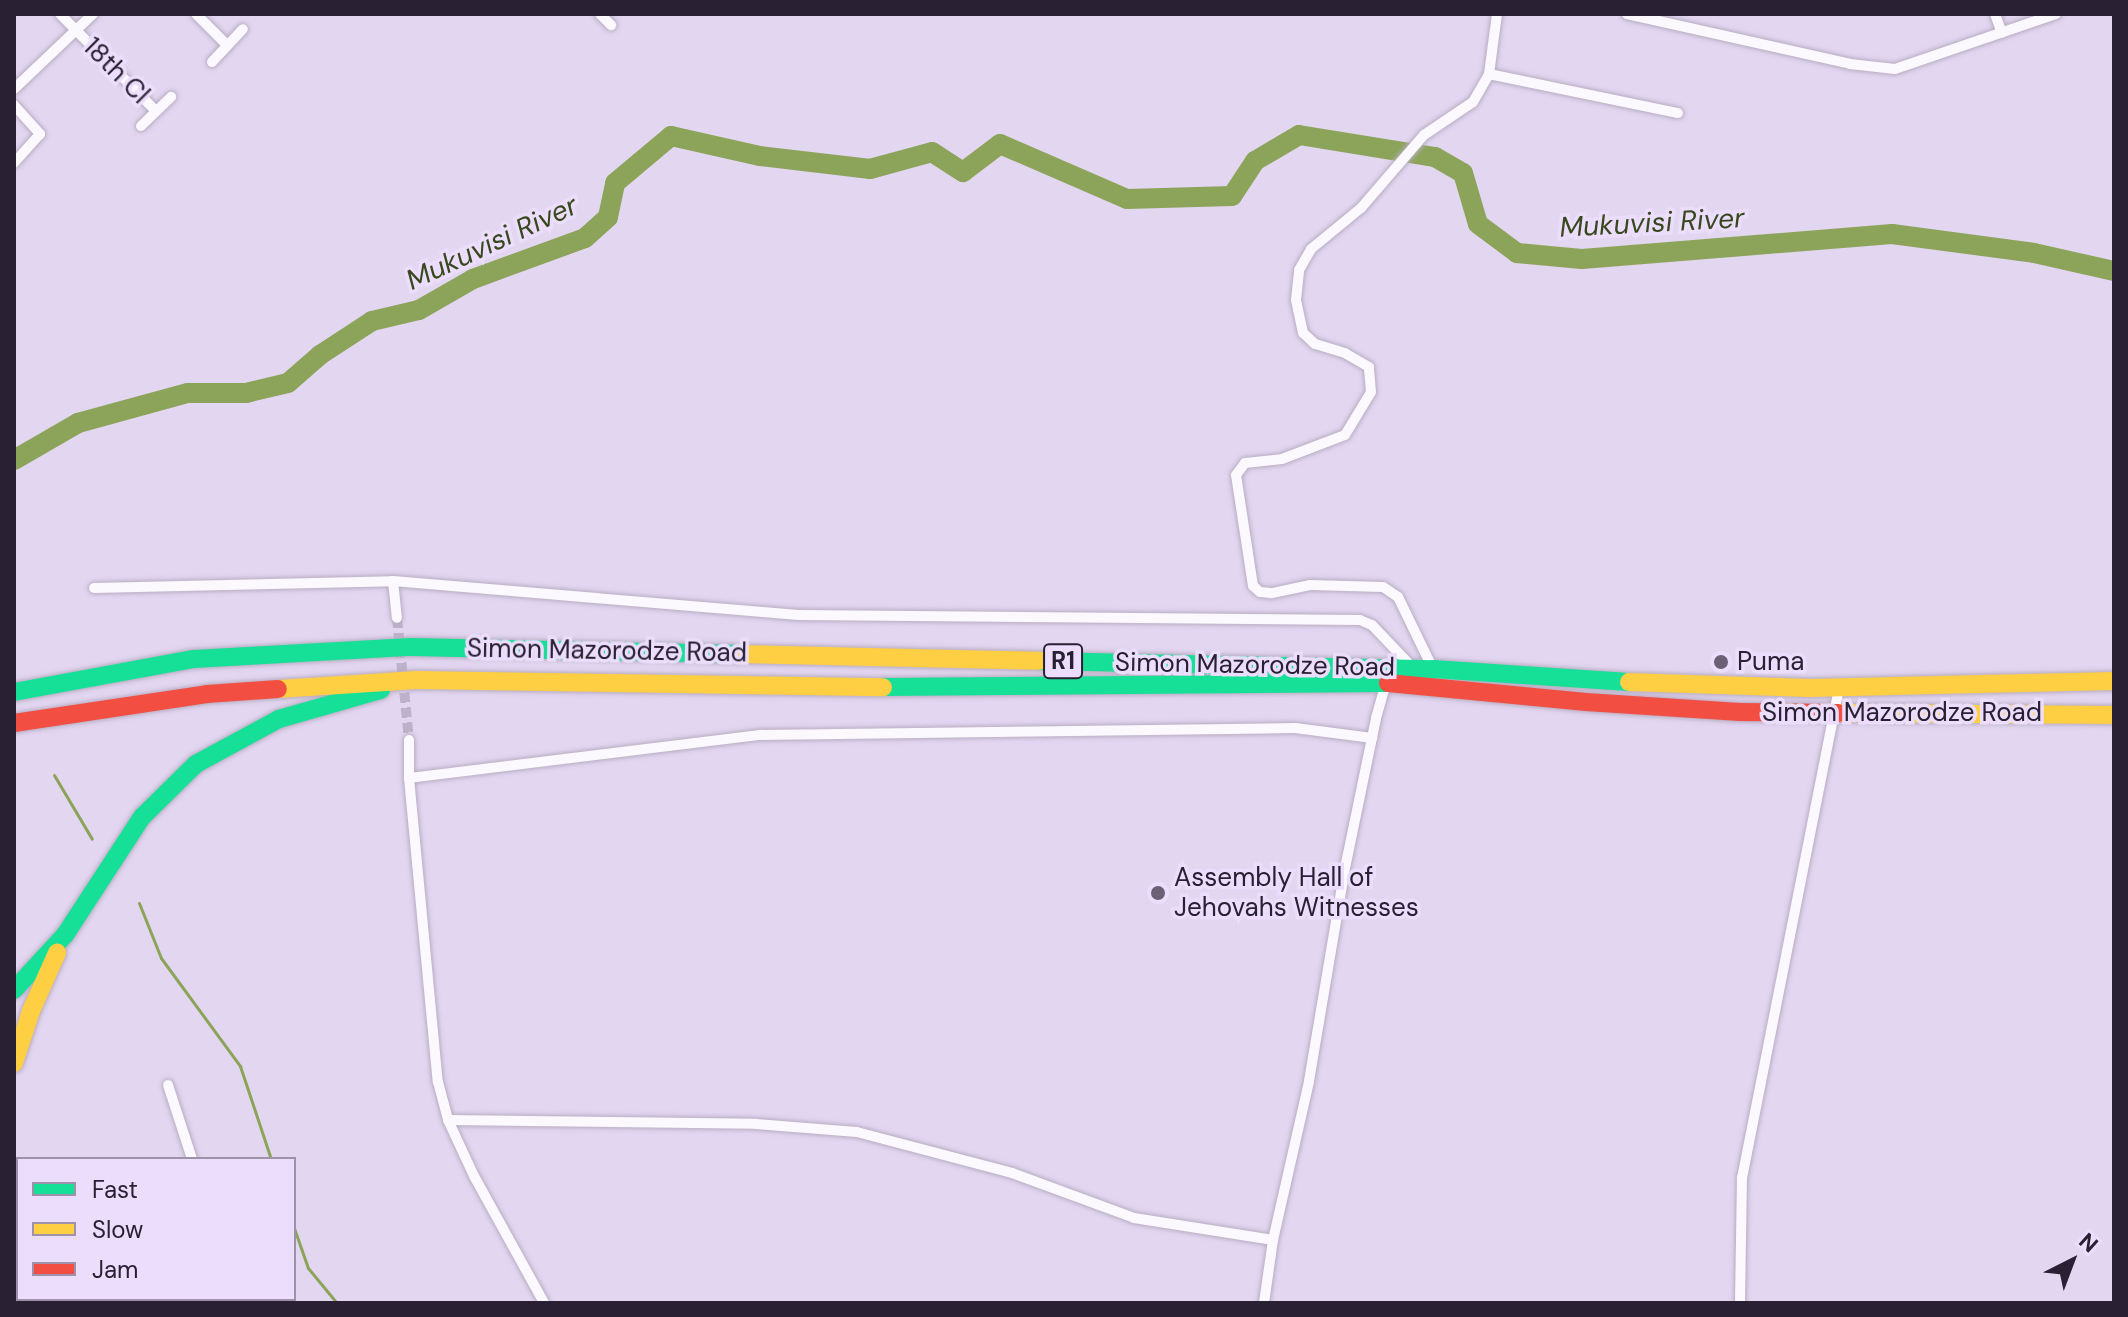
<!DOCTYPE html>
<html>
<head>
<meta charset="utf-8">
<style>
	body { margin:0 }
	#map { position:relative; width:2128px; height:1317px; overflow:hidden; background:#e3d6f1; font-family:"DM Sans",sans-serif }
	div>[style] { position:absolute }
	.stream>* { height:3px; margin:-1.5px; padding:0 1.5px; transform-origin:1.5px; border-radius:1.5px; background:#8ca45a }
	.river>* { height:20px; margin:-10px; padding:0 10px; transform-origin:10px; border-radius:10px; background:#8ca45a }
	.street-tunnel>* { height:10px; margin-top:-5px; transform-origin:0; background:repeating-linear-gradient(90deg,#beb2cb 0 10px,transparent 0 15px) }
	.roads { filter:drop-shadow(0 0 2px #b8adc2) drop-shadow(0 0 2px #b8adc2) }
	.street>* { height:10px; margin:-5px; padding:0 5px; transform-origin:5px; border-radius:5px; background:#fbf9fd }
	.fast>* { height:18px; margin:-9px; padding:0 9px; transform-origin:9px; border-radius:9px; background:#16e098 }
	.slow>* { height:18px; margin:-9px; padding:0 9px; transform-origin:9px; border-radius:9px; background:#ffcf43 }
	.jam>* { height:18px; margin:-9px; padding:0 9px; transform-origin:9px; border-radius:9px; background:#f24e42 }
	.dots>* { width:22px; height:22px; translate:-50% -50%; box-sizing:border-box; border:4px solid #ebddfb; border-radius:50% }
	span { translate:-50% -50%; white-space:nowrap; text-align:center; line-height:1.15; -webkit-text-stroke:7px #ebddfb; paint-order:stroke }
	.shield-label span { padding:2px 6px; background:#ebddfb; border:2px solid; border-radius:6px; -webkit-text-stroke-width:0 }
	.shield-label { font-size:24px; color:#2a2033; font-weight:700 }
	.street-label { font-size:26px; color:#2a2033 }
	.poi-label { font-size:26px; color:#2a2033 }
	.left { translate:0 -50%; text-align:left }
	.water-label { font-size:28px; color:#37481d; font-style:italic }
	.frame { position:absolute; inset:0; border:16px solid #2a2033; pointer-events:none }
	.legend { position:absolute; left:16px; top:1157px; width:280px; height:144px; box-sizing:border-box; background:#ebddfb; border:2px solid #9e91ab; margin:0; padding:10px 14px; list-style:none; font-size:24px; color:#2a2033 }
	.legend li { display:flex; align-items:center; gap:16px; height:40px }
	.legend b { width:40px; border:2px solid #9e91ab }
	.north { position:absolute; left:2032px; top:1221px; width:80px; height:80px; -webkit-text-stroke:6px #ebddfb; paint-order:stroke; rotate:42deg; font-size:22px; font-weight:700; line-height:32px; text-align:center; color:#2a2033 }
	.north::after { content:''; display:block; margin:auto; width:28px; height:36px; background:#2a2033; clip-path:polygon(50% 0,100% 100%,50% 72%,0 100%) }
</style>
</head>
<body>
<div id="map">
	<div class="stream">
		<div style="left:54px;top:775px;width:74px;rotate:59.3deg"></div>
		<div style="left:139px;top:903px;width:59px;rotate:68.2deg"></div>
		<div style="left:161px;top:958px;width:134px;rotate:53.8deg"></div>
		<div style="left:240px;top:1066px;width:98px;rotate:71.6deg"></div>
		<div style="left:294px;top:1228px;width:42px;rotate:70.7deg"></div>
		<div style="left:308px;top:1268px;width:45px;rotate:50.4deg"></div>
	</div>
	<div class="river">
		<div style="left:14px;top:460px;width:74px;rotate:-30deg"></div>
		<div style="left:78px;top:423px;width:114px;rotate:-15.3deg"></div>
		<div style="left:188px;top:393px;width:58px"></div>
		<div style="left:246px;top:393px;width:43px;rotate:-13.4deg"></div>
		<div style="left:288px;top:383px;width:43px;rotate:-41.2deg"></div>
		<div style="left:320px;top:355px;width:62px;rotate:-33.2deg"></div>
		<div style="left:372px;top:321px;width:48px;rotate:-13.2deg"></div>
		<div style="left:419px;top:310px;width:62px;rotate:-29.9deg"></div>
		<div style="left:473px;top:279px;width:119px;rotate:-20.1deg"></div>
		<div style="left:585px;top:238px;width:31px;rotate:-42deg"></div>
		<div style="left:608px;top:217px;width:35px;rotate:-78deg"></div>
		<div style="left:615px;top:183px;width:73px;rotate:-40deg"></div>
		<div style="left:671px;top:136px;width:91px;rotate:12.7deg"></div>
		<div style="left:760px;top:156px;width:111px;rotate:6.7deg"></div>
		<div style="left:870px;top:169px;width:64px;rotate:-15.3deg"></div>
		<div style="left:932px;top:152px;width:37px;rotate:33deg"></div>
		<div style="left:963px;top:172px;width:46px;rotate:-37.1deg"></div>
		<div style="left:1000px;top:144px;width:138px;rotate:23.4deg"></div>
		<div style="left:1127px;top:199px;width:105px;rotate:-1.6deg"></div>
		<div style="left:1232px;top:196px;width:42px;rotate:-56.7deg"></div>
		<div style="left:1255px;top:161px;width:51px;rotate:-30.6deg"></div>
		<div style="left:1299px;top:135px;width:138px;rotate:9.2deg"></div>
		<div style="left:1435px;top:157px;width:32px;rotate:30deg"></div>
		<div style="left:1463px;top:173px;width:53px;rotate:73.6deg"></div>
		<div style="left:1478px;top:224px;width:49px;rotate:36.6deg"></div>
		<div style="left:1517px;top:253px;width:65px;rotate:5.3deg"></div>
		<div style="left:1582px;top:259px;width:311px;rotate:-4.6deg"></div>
		<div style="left:1892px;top:234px;width:143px;rotate:7.6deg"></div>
		<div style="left:2034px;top:253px;width:82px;rotate:12.7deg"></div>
	</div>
	<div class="street-tunnel">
		<div style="left:397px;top:618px;width:123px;rotate:84.4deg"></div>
	</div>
	<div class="roads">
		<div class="street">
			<div style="left:60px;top:14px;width:136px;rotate:45.3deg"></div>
			<div style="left:196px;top:14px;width:44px;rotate:45deg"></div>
			<div style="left:600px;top:14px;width:16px;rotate:45deg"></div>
			<div style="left:1497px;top:14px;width:61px;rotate:97.6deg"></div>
			<div style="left:1489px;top:74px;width:193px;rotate:11.7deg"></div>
			<div style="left:1627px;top:14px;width:229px;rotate:12.6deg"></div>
			<div style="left:1850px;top:64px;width:45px;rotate:6.3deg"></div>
			<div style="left:1895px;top:69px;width:170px;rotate:-18.9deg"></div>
			<div style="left:1995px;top:14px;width:20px;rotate:70deg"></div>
			<div style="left:212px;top:62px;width:45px;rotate:-46.8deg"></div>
			<div style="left:14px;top:89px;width:109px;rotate:-43.5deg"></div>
			<div style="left:14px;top:105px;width:39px;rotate:48deg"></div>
			<div style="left:40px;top:134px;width:39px;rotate:132deg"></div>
			<div style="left:141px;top:126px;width:42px;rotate:-44deg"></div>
			<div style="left:393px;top:581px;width:37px;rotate:84deg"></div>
			<div style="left:94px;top:588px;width:299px;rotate:-1.3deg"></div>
			<div style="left:393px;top:581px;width:407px;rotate:4.8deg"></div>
			<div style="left:799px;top:615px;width:561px;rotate:0.51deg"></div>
			<div style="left:1360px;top:620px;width:13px;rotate:23deg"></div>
			<div style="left:1372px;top:625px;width:58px;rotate:46.4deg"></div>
			<div style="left:1433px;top:669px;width:80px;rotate:-115.9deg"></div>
			<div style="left:1398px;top:597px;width:18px;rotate:-146deg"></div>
			<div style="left:1383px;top:587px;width:73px;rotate:-178.4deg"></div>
			<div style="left:1310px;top:585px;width:40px;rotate:168deg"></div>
			<div style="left:1271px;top:593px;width:11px;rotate:-175deg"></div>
			<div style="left:1260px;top:592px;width:9px;rotate:-139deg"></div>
			<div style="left:1253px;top:586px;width:112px;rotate:-98.7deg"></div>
			<div style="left:1236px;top:475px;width:15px;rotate:-53deg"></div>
			<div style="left:1245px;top:463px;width:37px;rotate:-6deg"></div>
			<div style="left:1282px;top:459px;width:67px;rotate:-20.9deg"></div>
			<div style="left:1345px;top:435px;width:50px;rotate:-58.8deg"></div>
			<div style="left:1371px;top:392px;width:25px;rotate:-95deg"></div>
			<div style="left:1369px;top:367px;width:28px;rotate:-150deg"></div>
			<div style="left:1345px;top:353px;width:31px;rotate:-163deg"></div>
			<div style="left:1315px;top:344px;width:16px;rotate:-137deg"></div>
			<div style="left:1303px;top:333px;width:34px;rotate:-102deg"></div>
			<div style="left:1296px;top:300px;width:30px;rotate:-84deg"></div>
			<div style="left:1299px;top:270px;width:24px;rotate:-60deg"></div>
			<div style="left:1311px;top:249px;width:65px;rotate:-39.4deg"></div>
			<div style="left:1361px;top:208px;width:96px;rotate:-49.2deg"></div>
			<div style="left:1424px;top:135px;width:59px;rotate:-34deg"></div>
			<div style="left:1473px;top:102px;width:32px;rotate:-60deg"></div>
			<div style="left:409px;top:740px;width:38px;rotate:90deg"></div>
			<div style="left:409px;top:778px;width:305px;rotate:84.6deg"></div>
			<div style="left:438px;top:1082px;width:39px;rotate:75deg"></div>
			<div style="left:448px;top:1120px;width:62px;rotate:65.1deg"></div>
			<div style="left:474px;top:1176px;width:145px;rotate:61.1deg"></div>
			<div style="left:409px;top:778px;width:355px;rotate:-7deg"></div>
			<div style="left:761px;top:735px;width:534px;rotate:-0.75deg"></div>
			<div style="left:1295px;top:728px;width:78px;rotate:7.4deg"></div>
			<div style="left:168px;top:1085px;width:78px;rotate:72deg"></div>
			<div style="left:448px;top:1120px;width:308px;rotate:0.7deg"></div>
			<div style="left:756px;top:1124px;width:101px;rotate:4.5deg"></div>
			<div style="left:857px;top:1132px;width:160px;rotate:14.8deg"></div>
			<div style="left:1012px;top:1173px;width:130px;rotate:20.2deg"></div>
			<div style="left:1134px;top:1218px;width:141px;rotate:9deg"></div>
			<div style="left:44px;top:1299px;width:4px;rotate:76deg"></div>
			<div style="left:236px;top:1299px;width:4px;rotate:63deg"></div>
			<div style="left:1264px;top:1303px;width:64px;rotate:-81.9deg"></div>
			<div style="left:1273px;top:1240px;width:163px;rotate:-77.2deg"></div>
			<div style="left:1309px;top:1081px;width:211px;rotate:-80.4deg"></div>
			<div style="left:1344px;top:873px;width:158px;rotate:-78.3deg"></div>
			<div style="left:1376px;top:718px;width:36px;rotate:-74deg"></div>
			<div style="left:1740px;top:1303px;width:125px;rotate:-89.1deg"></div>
			<div style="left:1742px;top:1178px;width:500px;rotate:-78.8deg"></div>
		</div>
		<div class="fast">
			<div style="left:1040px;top:661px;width:393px;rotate:1.2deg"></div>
			<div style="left:1433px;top:669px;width:196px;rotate:3.8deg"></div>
			<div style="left:883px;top:687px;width:505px;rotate:-0.45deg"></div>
			<div style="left:14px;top:692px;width:183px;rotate:-10.4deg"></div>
			<div style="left:194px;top:659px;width:217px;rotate:-3.2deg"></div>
			<div style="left:411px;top:647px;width:329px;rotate:1.2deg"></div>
			<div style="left:14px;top:990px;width:75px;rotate:-47.2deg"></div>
			<div style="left:65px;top:935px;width:141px;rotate:-56.9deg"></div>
			<div style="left:142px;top:817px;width:76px;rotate:-44.5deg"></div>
			<div style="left:196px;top:764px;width:94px;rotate:-28.5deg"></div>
			<div style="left:279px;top:719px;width:106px;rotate:-15.9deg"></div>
		</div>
		<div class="slow">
			<div style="left:740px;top:654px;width:300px;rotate:1.3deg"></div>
			<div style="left:1629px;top:682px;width:180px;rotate:1.9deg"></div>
			<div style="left:1809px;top:688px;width:305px;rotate:-1.3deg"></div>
			<div style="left:278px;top:689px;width:138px;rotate:-3.7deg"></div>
			<div style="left:416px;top:680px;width:467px;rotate:0.9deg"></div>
			<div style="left:1838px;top:713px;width:276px;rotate:0.4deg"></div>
			<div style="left:14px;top:1063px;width:55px;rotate:-71.9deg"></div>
			<div style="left:31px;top:1011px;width:64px;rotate:-65.9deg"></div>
		</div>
		<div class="jam">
			<div style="left:1388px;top:683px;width:199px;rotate:5.5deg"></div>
			<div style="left:1586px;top:702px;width:154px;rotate:3.7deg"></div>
			<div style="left:1740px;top:712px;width:98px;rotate:0.6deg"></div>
			<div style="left:14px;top:723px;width:195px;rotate:-8.5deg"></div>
			<div style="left:207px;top:694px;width:71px;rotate:-4deg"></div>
		</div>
	</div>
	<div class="dots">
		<div style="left:1721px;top:662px;background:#6b6076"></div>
		<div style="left:1158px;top:893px;background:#6b6076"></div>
	</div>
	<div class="shield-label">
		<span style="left:1063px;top:661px">R1</span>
	</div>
	<div class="street-label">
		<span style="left:116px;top:71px;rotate:45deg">18th Cl</span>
		<span style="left:607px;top:651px;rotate:1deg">Simon Mazorodze Road</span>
		<span style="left:1255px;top:665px;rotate:1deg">Simon Mazorodze Road</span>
		<span style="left:1902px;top:713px">Simon Mazorodze Road</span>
	</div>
	<div class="poi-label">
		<span class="left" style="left:1737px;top:662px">Puma</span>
		<span class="left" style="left:1174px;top:893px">Assembly Hall of<br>Jehovahs Witnesses</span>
	</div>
	<div class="water-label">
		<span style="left:1652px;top:223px;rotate:-3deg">Mukuvisi River</span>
		<span style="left:492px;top:243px;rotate:-25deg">Mukuvisi River</span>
	</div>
	<div class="frame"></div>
	<ul class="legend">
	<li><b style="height:10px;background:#16e098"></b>Fast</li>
	<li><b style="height:10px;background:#ffcf43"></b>Slow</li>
	<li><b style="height:10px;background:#f24e42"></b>Jam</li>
	</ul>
	<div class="north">N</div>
</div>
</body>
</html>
